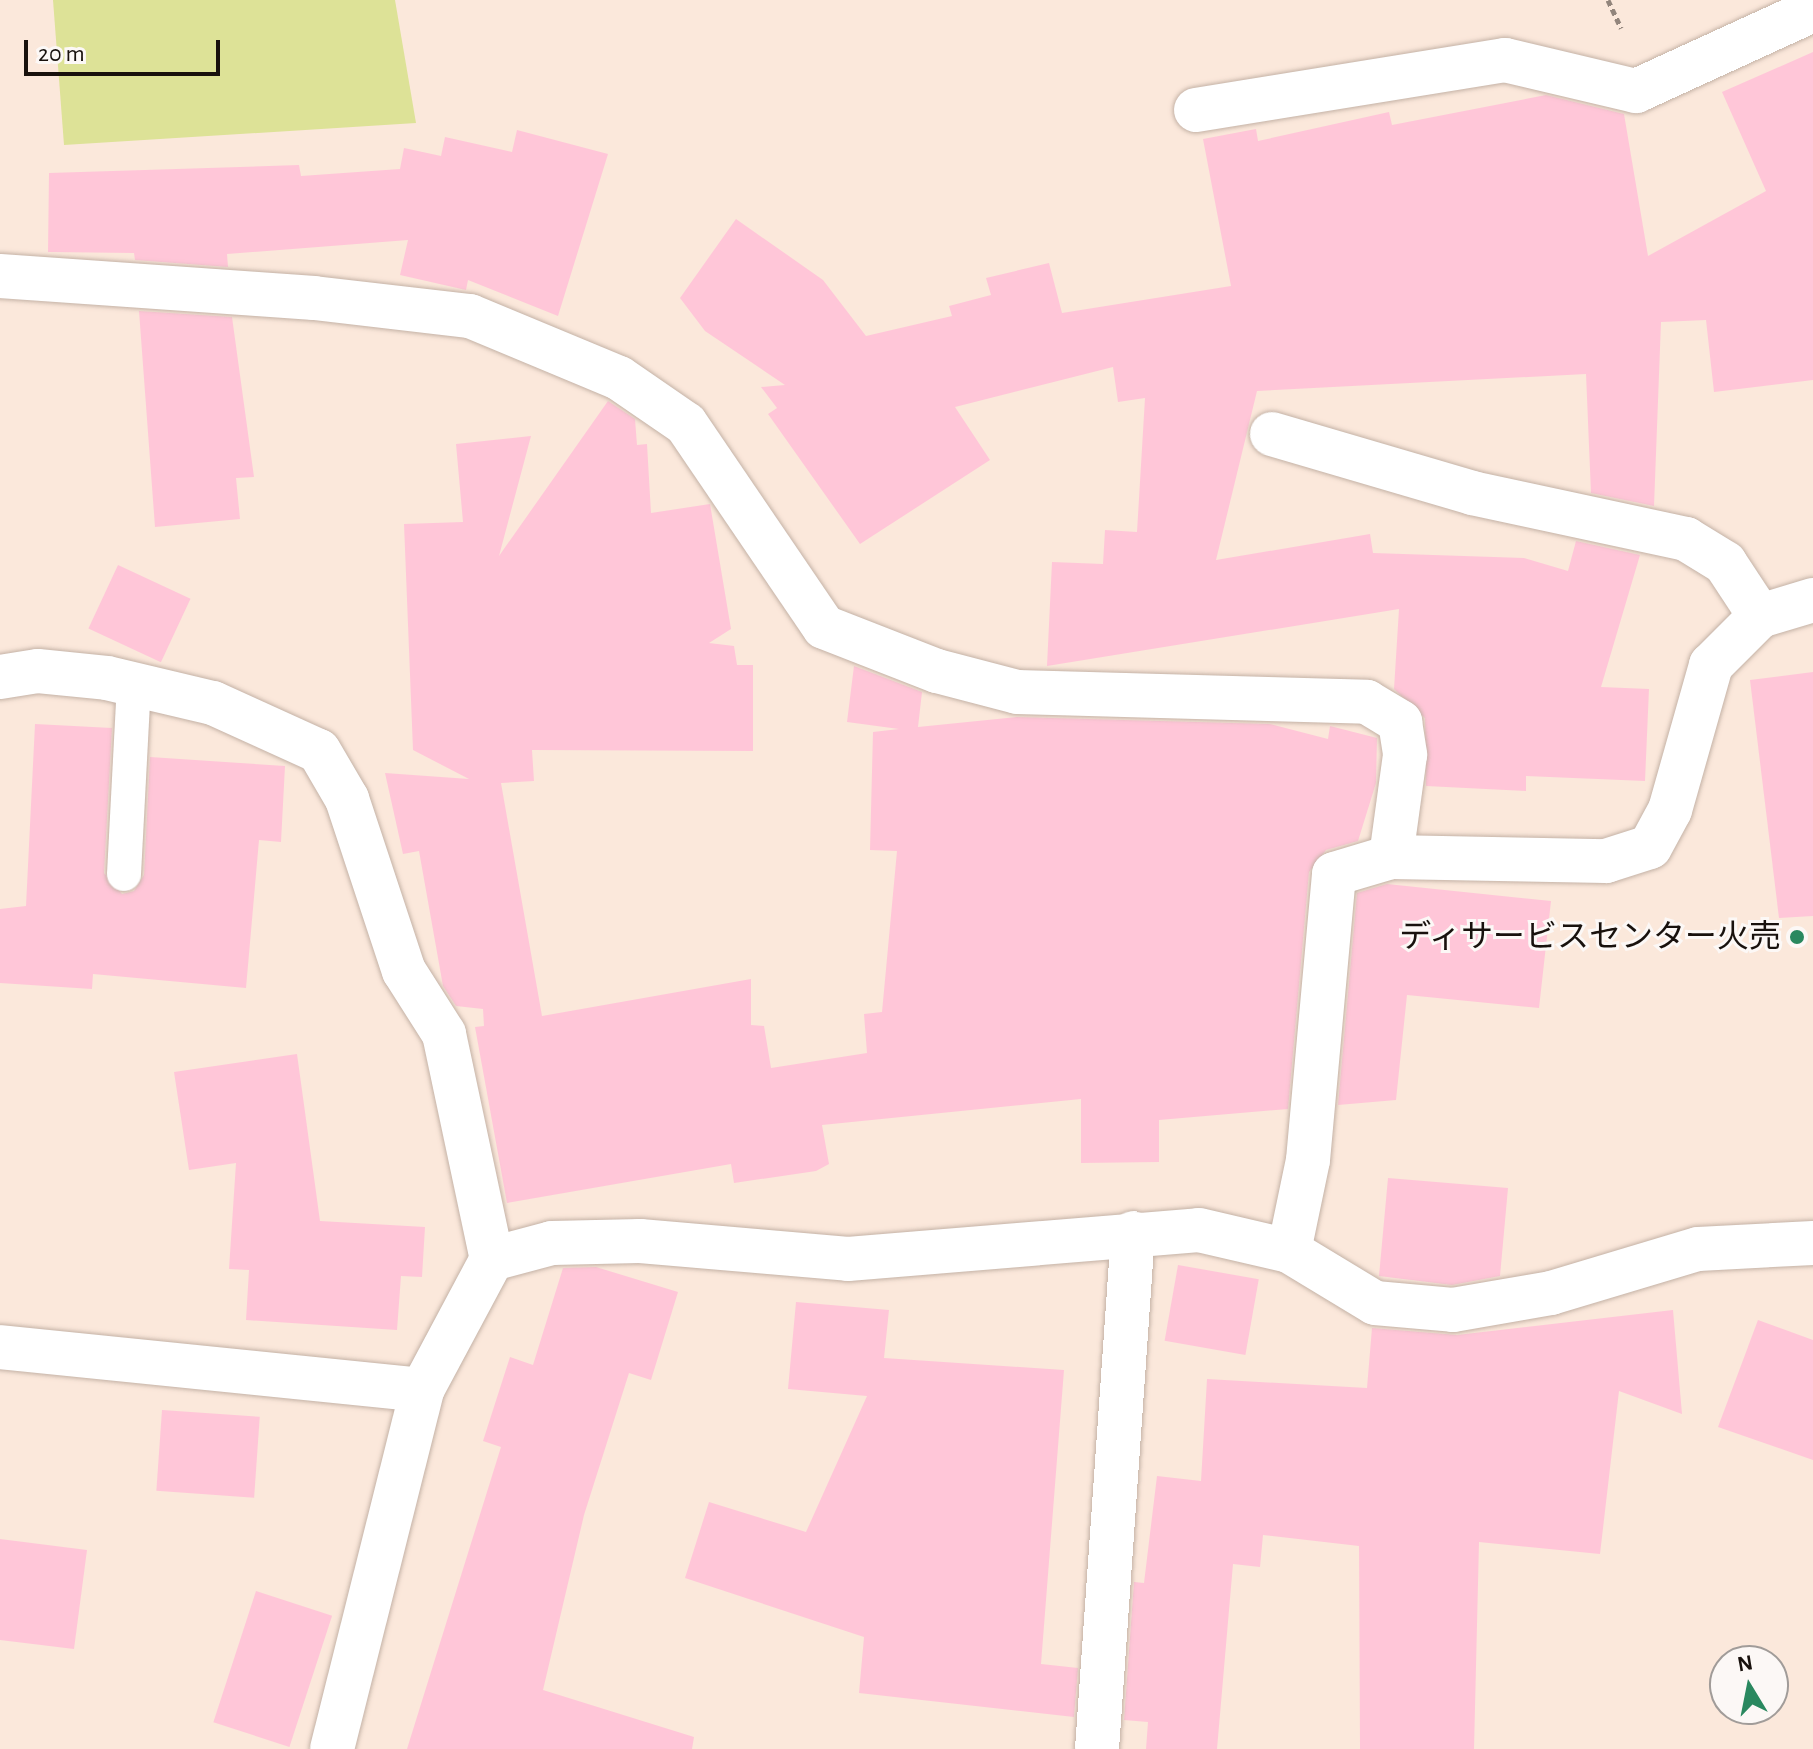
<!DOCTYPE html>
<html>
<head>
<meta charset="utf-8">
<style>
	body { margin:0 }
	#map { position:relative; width:1813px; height:1749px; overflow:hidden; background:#fbe8db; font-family:"Alegreya Sans","Noto Sans JP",sans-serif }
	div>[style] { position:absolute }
	.green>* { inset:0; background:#dde297 }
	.building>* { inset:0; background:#ffc6d8; transform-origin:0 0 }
	.path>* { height:5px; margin-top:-2.5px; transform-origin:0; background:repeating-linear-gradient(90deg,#92857c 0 6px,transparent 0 10px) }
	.roads { filter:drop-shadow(0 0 2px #c4b2a6) drop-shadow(0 0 2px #c4b2a6) }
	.lane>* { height:34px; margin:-17px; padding:0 17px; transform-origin:17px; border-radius:17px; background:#fff }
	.street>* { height:44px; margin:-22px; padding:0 22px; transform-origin:22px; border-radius:22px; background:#fff }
	.dots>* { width:22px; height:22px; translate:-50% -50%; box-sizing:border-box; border:4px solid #fcf8f6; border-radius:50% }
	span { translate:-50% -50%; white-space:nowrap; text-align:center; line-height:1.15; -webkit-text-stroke:6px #fcf8f6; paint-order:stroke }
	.poi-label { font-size:32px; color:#18110d }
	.right { translate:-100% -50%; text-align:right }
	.north { position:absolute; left:1709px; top:1645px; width:80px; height:80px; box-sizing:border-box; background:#fcf8f6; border:2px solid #a19c99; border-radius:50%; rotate:350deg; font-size:22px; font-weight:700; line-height:32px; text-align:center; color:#18110d }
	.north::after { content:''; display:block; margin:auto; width:28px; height:36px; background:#2a885f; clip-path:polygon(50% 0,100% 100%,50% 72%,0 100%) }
	.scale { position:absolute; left:24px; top:40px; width:196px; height:36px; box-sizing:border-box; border:4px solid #18110d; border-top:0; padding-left:10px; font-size:24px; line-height:28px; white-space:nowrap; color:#18110d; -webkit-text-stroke:6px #fcf8f6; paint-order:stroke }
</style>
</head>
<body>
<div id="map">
	<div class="green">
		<div style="clip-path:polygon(53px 0,395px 0,416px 123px,64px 145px)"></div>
	</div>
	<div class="building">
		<div style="clip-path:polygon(1813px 52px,1813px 380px,1714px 392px,1706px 320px,1661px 322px,1654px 506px,1591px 493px,1586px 374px,1257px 391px,1216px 560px,1370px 534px,1373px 553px,1524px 558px,1568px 571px,1576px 541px,1640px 555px,1601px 687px,1649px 689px,1645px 781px,1526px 776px,1526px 791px,1426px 786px,1425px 718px,1394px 689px,1399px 609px,1047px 666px,1052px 562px,1103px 564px,1105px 530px,1137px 532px,1145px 398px,1118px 402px,1113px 367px,955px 407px,990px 460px,860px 544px,768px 414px,777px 408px,761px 387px,785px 385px,705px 331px,680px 298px,736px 219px,823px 280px,866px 336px,952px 316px,949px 306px,991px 295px,986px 278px,1049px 263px,1062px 313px,1231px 286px,1203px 139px,1256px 129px,1258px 141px,1389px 112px,1392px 125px,1546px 95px,1624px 114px,1648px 256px,1766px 191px,1722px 92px)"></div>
		<div style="clip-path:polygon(517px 130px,608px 154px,558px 316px,468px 280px,466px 290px,400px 275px,408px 240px,227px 254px,228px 267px,135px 260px,134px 253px,48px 252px,49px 173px,299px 165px,301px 176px,400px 169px,404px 148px,441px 156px,445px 137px,512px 152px)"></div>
		<div style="clip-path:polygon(139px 311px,232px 317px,254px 477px,236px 478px,240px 519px,155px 527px)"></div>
		<div style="clip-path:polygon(608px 401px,635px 419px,637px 445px,647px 444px,651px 513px,710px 504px,731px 629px,709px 643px,734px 646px,737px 665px,753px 665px,753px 751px,532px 750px,534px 781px,501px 783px,542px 1016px,751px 979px,751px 1025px,764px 1026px,771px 1068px,867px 1053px,864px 1014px,882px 1012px,897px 851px,870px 850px,873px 732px,899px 729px,847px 722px,854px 666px,922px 692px,918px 727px,1017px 717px,1270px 724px,1328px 739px,1330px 726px,1377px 738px,1376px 783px,1358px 841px,1326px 850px,1309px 872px,1288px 1109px,1159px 1120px,1159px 1162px,1081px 1163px,1081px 1099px,822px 1125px,829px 1164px,816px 1171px,734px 1183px,731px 1164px,507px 1203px,475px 1027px,484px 1026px,483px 1009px,456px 1006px,443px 986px,419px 851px,403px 854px,385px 773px,469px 779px,413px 750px,404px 524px,463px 522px,456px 444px,531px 436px,499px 556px)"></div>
		<div style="left:118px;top:565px;width:80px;height:70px;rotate:25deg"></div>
		<div style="clip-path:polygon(1813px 672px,1813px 916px,1779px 918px,1750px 680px)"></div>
		<div style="clip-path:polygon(35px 724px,112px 728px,104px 873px,122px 894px,134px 891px,144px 875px,150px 757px,285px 766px,281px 842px,259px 840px,246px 988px,93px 974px,92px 989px,0 983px,0 909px,26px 906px)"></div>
		<div style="clip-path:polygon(1387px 884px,1551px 901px,1539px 1008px,1407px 995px,1396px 1100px,1338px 1105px,1357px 893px)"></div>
		<div style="clip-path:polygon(297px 1054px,320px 1221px,425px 1227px,422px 1277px,401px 1276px,397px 1330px,246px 1320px,249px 1270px,229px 1269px,236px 1163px,189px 1170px,174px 1072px)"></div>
		<div style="clip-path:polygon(1388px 1178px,1508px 1188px,1500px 1276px,1452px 1285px,1379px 1276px)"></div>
		<div style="left:1178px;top:1265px;width:82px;height:77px;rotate:10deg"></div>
		<div style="clip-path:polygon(596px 1267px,678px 1292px,651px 1380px,629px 1373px,584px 1515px,543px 1690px,694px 1737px,692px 1749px,407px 1749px,501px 1447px,483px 1441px,510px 1357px,533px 1365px,563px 1268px)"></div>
		<div style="clip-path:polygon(796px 1302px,889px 1310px,884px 1358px,1064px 1370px,1041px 1664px,1078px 1668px,1074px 1717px,859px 1693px,864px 1637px,685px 1578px,709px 1502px,806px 1532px,867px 1396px,788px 1389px)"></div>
		<div style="clip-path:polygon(1673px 1310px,1682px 1414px,1619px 1391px,1600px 1554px,1479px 1542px,1474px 1749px,1360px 1749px,1359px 1546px,1263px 1535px,1260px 1567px,1233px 1564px,1217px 1749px,1146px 1749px,1148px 1722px,1124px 1720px,1134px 1582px,1144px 1583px,1157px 1476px,1201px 1481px,1207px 1379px,1367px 1388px,1372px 1328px,1457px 1335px)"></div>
		<div style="clip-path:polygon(1758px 1320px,1813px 1340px,1813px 1460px,1718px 1427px)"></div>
		<div style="left:162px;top:1410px;width:98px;height:81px;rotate:4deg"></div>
		<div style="clip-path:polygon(0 1539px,87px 1550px,74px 1649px,0 1640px)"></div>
		<div style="left:256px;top:1591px;width:80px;height:138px;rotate:18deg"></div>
	</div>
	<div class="path">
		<div style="left:1608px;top:0;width:31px;rotate:65deg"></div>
	</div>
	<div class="roads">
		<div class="lane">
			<div style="left:124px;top:874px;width:189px;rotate:-87deg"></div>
		</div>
		<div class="street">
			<div style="left:1196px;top:110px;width:313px;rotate:-9.2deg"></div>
			<div style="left:1505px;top:60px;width:135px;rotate:13.3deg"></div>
			<div style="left:1636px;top:91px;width:195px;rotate:-24.6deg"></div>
			<div style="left:0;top:276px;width:315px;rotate:4deg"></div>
			<div style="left:314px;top:298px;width:157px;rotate:6.6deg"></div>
			<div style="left:470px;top:316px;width:161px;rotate:22.6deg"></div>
			<div style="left:619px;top:378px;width:81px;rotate:34.5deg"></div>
			<div style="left:686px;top:424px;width:245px;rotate:55.8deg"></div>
			<div style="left:824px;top:627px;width:121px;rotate:21.3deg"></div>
			<div style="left:937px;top:671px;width:83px;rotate:14.7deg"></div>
			<div style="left:1017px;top:692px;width:350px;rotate:1.6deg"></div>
			<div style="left:1367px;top:702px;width:39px;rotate:31deg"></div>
			<div style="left:1400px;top:722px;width:33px;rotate:81deg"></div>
			<div style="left:1405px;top:755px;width:103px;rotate:97.8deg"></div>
			<div style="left:1272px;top:434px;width:209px;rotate:16.4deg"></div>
			<div style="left:1472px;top:493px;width:219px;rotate:12.1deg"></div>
			<div style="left:1686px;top:539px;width:46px;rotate:31.6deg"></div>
			<div style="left:1725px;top:563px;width:64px;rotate:56.6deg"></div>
			<div style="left:0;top:677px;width:38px;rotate:-9deg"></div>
			<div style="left:38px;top:671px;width:69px;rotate:5.8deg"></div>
			<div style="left:107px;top:678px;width:109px;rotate:13.3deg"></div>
			<div style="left:213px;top:703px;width:116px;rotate:24.4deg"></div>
			<div style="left:319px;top:751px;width:56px;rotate:59.7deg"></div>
			<div style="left:347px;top:799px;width:181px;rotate:71.7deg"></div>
			<div style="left:404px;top:971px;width:75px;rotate:57.6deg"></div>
			<div style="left:444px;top:1034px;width:230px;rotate:78deg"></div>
			<div style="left:1289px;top:1251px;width:93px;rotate:-78.2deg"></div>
			<div style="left:1308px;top:1160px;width:287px;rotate:-84.8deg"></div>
			<div style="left:1334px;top:874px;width:59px;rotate:-16.6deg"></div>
			<div style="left:1391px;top:857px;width:215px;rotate:1.1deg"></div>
			<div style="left:1606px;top:861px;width:46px;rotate:-17.7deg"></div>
			<div style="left:1650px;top:847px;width:42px;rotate:-61.6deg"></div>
			<div style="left:1670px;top:810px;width:151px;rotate:-74.2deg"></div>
			<div style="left:1711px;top:665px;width:69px;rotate:-45deg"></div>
			<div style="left:1760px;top:616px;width:55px;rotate:-16.8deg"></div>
			<div style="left:0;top:1347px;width:424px;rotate:5.8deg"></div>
			<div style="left:422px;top:1390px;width:149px;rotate:-61.9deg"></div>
			<div style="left:492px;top:1259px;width:62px;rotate:-14.9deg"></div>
			<div style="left:552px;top:1243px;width:88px;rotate:-1.3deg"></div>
			<div style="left:640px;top:1241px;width:209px;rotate:4.9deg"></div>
			<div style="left:848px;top:1259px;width:352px;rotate:-4.7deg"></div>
			<div style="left:1199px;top:1230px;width:92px;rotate:13.1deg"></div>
			<div style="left:1289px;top:1251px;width:100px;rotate:31.2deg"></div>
			<div style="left:1375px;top:1303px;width:78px;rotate:5.1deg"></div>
			<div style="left:1453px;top:1310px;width:99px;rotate:-9.8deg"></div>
			<div style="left:1551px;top:1293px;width:153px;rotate:-16.7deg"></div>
			<div style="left:1698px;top:1249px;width:115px;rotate:-3deg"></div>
			<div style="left:332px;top:1749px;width:370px;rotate:-75.9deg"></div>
			<div style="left:1097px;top:1749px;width:517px;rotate:-86.01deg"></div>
		</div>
	</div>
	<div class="dots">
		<div style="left:1797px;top:937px;background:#2a885f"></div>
	</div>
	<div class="poi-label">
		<span class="right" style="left:1781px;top:937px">ディサービスセンター火売</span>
	</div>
	<div class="north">N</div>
	<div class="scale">20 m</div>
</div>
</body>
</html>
